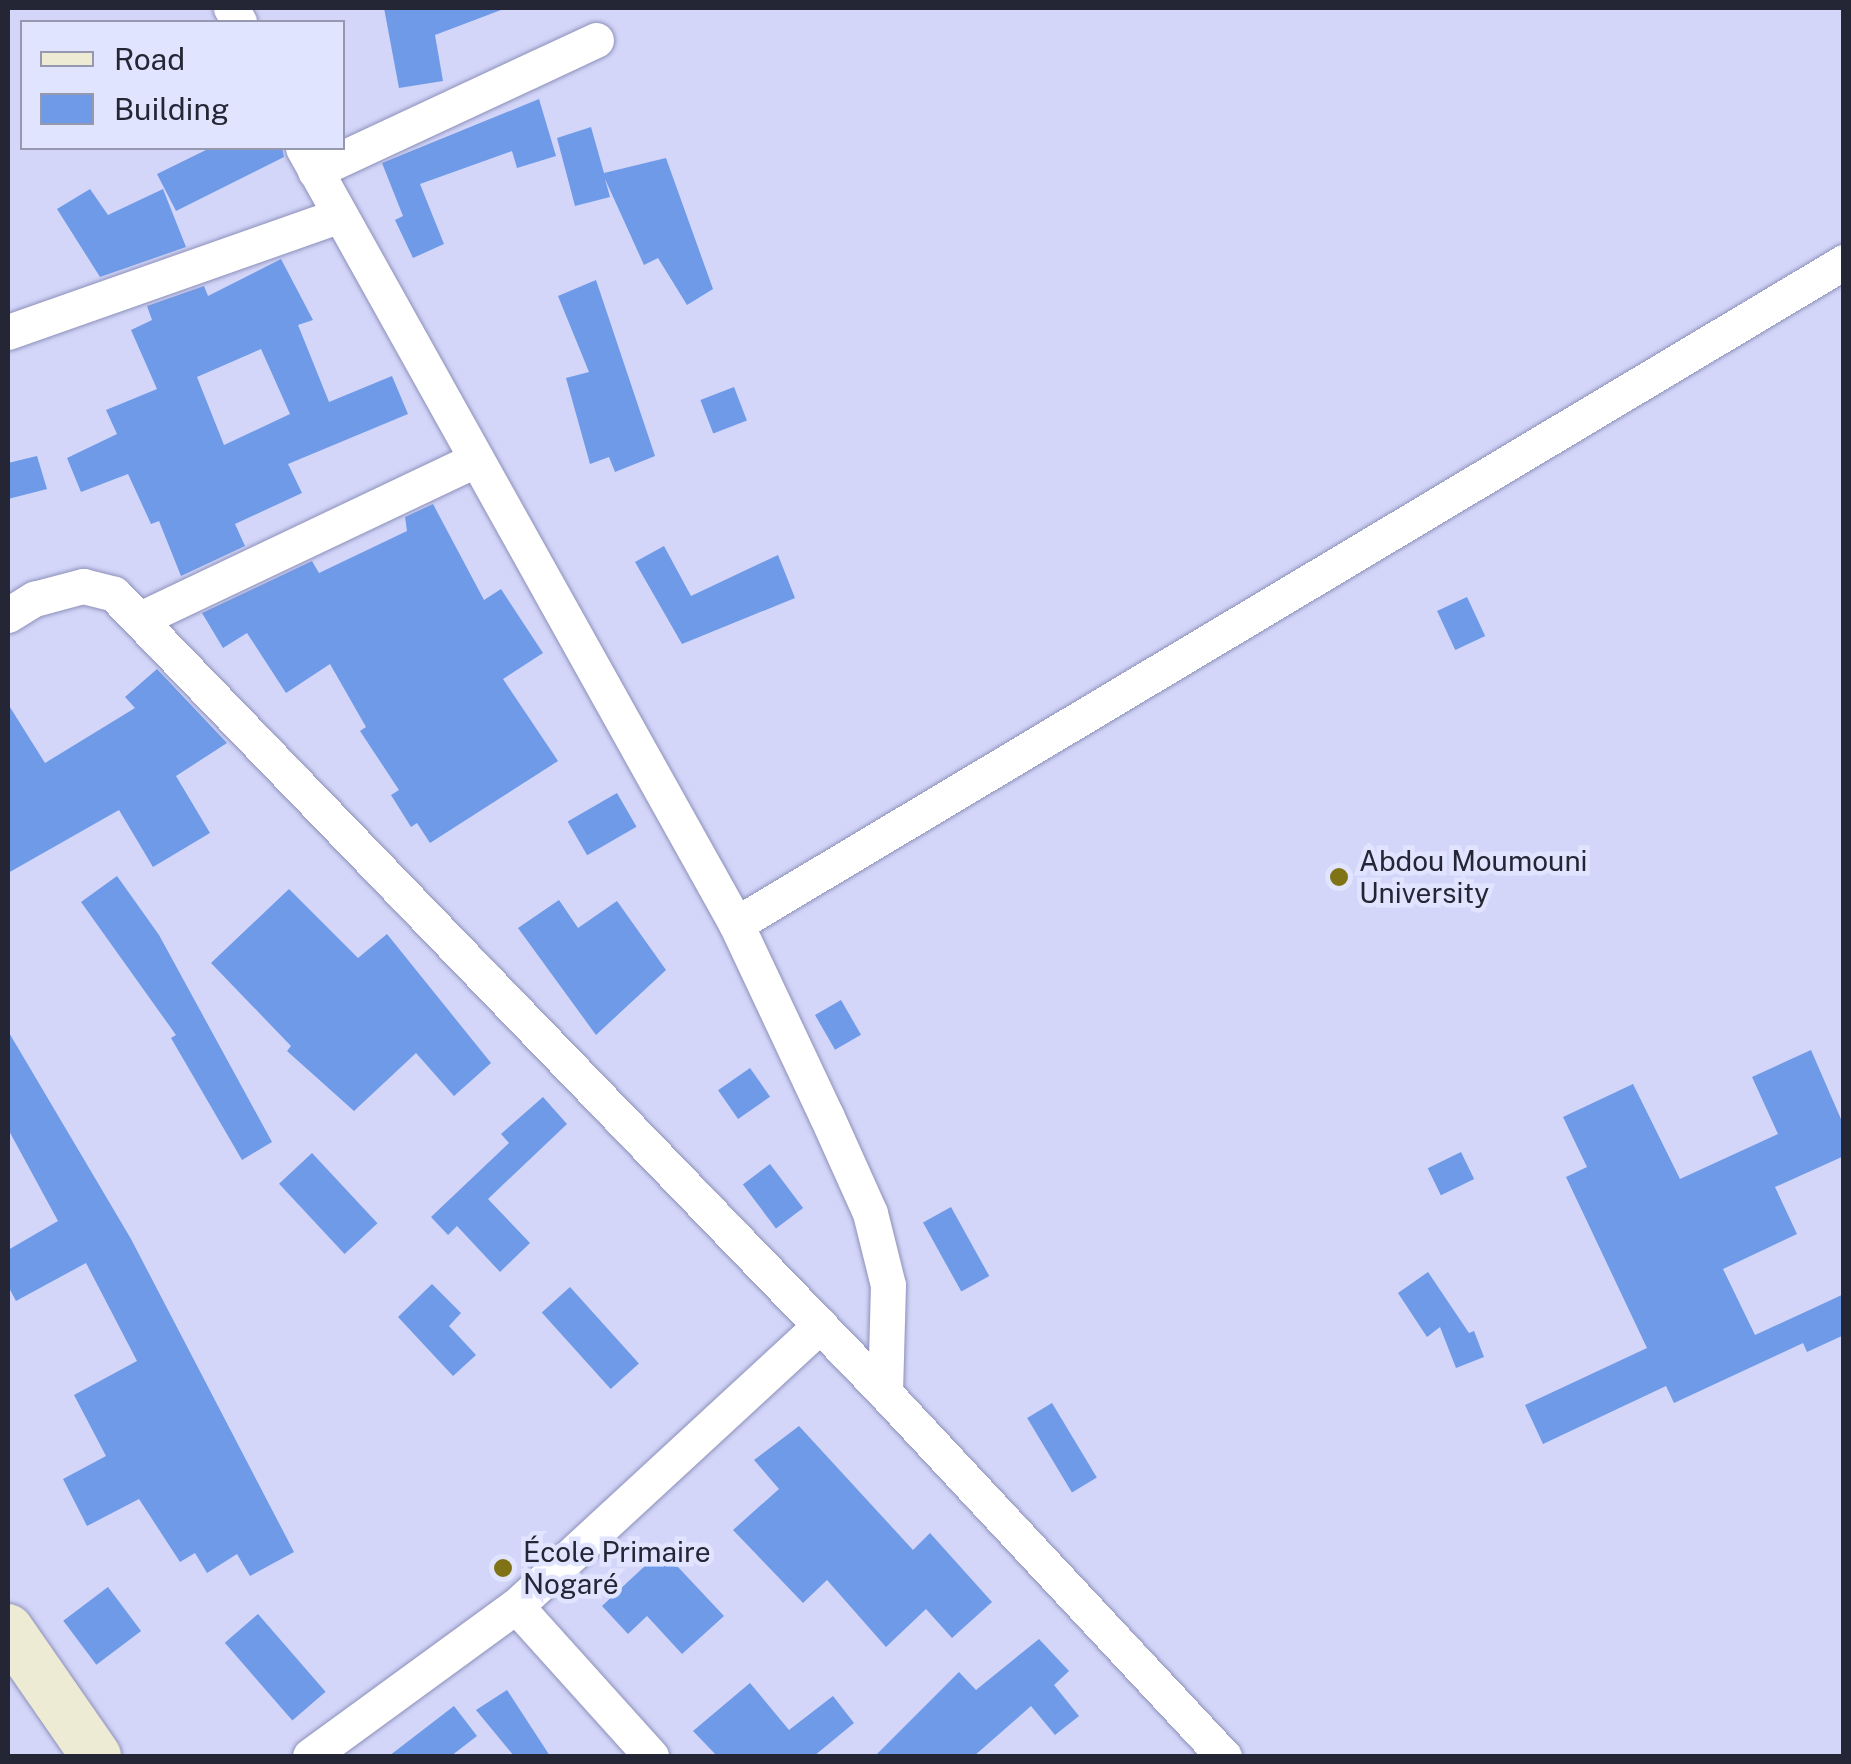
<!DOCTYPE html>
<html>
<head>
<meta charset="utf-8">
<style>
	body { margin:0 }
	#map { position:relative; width:1851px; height:1764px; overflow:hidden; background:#d3d6f9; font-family:"Public Sans",sans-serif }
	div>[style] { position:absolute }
	.building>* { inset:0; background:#6e9ae8; transform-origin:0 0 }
	.roads { filter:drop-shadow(0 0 2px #8d90b9) drop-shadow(0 0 2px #8d90b9) }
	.street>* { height:35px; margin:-17.5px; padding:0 17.5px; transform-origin:17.5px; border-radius:17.5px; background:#fff }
	.secondary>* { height:50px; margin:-25px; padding:0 25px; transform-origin:25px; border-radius:25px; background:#eeebd5 }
	.dots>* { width:28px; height:28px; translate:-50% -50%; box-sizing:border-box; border:5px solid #e1e4ff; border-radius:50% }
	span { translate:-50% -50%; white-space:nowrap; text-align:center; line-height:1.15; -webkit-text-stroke:9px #e1e4ff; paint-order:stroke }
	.poi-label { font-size:28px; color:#242535 }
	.left { translate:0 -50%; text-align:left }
	.frame { position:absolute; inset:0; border:10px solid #242535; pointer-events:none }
	.legend { position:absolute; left:20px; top:20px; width:325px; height:130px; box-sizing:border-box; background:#e1e4ff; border:2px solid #9598ae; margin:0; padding:12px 18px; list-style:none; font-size:30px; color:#242535 }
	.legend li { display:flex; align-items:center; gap:20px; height:50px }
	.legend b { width:50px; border:2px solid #9598ae }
</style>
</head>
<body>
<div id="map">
	<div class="building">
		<div style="clip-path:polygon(384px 8px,500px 8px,501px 10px,435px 35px,443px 81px,399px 88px)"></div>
		<div style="clip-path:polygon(539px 99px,556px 156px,517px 168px,512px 151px,420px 184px,444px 244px,413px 258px,395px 220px,403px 216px,382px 163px)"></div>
		<div style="clip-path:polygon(591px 127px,604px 173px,666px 158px,713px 289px,687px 305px,658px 258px,644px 265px,605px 179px,610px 197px,575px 206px,557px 138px)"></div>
		<div style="clip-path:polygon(210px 148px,282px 148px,284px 157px,176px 211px,157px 174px)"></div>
		<div style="clip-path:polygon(90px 189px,108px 215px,163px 189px,186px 247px,100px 277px,57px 209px)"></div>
		<div style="clip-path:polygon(evenodd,281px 259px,313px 320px,298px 325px,329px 402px,392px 376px,408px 414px,288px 464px,302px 493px,235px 524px,245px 546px,181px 576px,159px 521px,151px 524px,128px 474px,81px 492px,67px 458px,117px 434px,106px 410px,157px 389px,131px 330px,152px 320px,147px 306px,204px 286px,208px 296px,281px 259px,261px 349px,290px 414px,224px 445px,197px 377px,261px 349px)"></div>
		<div style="clip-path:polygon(596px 280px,655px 456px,615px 472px,609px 457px,590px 464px,566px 378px,589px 372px,558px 296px)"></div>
		<div style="left:734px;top:387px;width:36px;height:36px;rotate:69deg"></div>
		<div style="clip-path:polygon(37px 456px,47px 489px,8px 499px,8px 463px)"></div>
		<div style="clip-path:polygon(433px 504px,484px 600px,501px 589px,543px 653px,503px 679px,558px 761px,430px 843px,417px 823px,411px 827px,391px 795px,399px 790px,360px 731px,366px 727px,330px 664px,286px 693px,247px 633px,223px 648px,202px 613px,312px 561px,319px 573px,407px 531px,405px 517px)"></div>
		<div style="clip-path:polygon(664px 546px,691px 596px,778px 555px,795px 598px,682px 644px,635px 562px)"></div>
		<div style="left:1467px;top:597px;width:43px;height:33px;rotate:65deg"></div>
		<div style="clip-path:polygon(157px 669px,227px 743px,176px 776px,210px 833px,153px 867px,119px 810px,8px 873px,8px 704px,45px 763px,135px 708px,125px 697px)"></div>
		<div style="left:617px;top:793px;width:39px;height:57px;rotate:60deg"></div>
		<div style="clip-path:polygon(117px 876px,159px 935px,272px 1142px,242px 1160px,171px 1038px,176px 1035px,81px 902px)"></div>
		<div style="clip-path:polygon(289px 889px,358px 958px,387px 934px,491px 1063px,454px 1096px,416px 1053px,354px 1111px,287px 1051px,291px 1046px,211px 963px)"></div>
		<div style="clip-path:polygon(559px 900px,578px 928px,617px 901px,666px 970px,596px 1035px,518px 928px)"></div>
		<div style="left:841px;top:1000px;width:40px;height:30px;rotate:60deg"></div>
		<div style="clip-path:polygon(8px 1031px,131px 1239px,294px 1552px,250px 1576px,237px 1554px,207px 1573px,195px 1553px,180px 1562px,139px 1499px,87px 1526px,63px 1479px,106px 1456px,74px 1395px,137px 1361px,86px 1263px,16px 1301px,8px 1286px,8px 1250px,58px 1221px,8px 1129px)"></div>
		<div style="clip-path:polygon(1811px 1050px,1844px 1126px,1844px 1156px,1775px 1187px,1797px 1234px,1723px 1269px,1755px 1335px,1844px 1294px,1844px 1335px,1807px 1352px,1803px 1343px,1674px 1403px,1666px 1386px,1543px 1444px,1525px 1405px,1647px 1348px,1566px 1177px,1587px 1167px,1563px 1117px,1633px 1084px,1680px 1179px,1778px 1134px,1752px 1077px)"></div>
		<div style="left:750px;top:1068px;width:35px;height:39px;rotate:55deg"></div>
		<div style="clip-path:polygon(543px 1097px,567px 1124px,488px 1199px,530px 1243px,500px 1272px,457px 1226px,448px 1235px,431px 1217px,509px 1143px,501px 1134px)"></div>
		<div style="left:1461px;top:1152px;width:30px;height:37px;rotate:64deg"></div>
		<div style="left:312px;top:1153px;width:96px;height:45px;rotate:47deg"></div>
		<div style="left:770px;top:1164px;width:55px;height:34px;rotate:53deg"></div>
		<div style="left:951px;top:1207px;width:79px;height:32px;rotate:61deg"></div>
		<div style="clip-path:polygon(1428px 1272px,1469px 1333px,1474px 1331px,1484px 1357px,1456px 1368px,1440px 1327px,1427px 1337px,1398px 1293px)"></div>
		<div style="clip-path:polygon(432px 1284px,461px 1313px,449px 1326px,476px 1355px,453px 1376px,398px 1317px)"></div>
		<div style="left:570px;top:1287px;width:103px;height:38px;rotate:48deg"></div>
		<div style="left:1052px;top:1403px;width:87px;height:29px;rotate:59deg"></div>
		<div style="clip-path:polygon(799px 1426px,913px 1550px,930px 1533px,992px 1602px,952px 1638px,926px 1609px,886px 1647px,827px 1580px,803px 1603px,733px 1530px,779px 1489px,754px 1460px)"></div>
		<div style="clip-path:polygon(662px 1550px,724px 1616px,682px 1654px,647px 1616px,628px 1634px,602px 1606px)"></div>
		<div style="left:108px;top:1587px;width:55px;height:56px;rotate:53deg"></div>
		<div style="left:258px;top:1614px;width:103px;height:44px;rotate:49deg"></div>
		<div style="clip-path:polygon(1039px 1639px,1069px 1671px,1054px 1685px,1079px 1716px,1055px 1735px,1031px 1706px,974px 1756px,875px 1756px,959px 1672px,976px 1690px)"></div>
		<div style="clip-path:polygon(750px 1683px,789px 1730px,833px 1696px,854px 1723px,814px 1756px,717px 1756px,693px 1731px)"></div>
		<div style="clip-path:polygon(507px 1690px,550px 1756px,514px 1756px,476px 1710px)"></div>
		<div style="clip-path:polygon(454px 1706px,477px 1736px,451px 1756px,389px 1756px)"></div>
	</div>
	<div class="roads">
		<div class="street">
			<div style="left:231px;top:8px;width:16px;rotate:60deg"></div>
			<div style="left:303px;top:148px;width:889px;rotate:60.84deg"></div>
			<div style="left:736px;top:924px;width:211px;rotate:64.8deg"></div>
			<div style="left:826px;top:1115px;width:107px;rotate:65.8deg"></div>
			<div style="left:870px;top:1213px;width:74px;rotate:76deg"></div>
			<div style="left:888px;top:1285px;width:108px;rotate:91.6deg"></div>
			<div style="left:315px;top:171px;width:310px;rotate:-25deg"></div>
			<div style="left:8px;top:332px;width:350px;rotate:-19.4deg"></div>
			<div style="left:8px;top:615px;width:31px;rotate:-32deg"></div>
			<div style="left:34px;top:599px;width:51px;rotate:-14.9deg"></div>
			<div style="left:83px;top:586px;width:32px;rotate:14deg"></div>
			<div style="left:114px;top:594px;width:1110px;rotate:46.02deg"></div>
			<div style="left:885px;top:1393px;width:497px;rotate:47deg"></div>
			<div style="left:140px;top:619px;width:371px;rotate:-25.4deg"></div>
			<div style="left:736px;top:924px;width:1291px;rotate:-30.86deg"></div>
			<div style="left:516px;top:1606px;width:202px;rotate:48deg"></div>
			<div style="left:310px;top:1756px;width:255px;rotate:-36.1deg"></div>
			<div style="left:516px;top:1606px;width:414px;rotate:-42.7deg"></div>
		</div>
		<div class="secondary">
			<div style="left:8px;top:1629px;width:155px;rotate:55.3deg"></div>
		</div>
	</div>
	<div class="dots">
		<div style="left:1339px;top:877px;background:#807315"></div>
		<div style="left:503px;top:1568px;background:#807315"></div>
	</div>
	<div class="poi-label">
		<span class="left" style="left:1359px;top:877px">Abdou Moumouni<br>University</span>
		<span class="left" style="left:523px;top:1568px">École Primaire<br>Nogaré</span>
	</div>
	<div class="frame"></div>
	<ul class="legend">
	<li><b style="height:12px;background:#eeebd5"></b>Road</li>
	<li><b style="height:28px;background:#6e9ae8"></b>Building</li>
	</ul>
</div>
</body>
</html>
